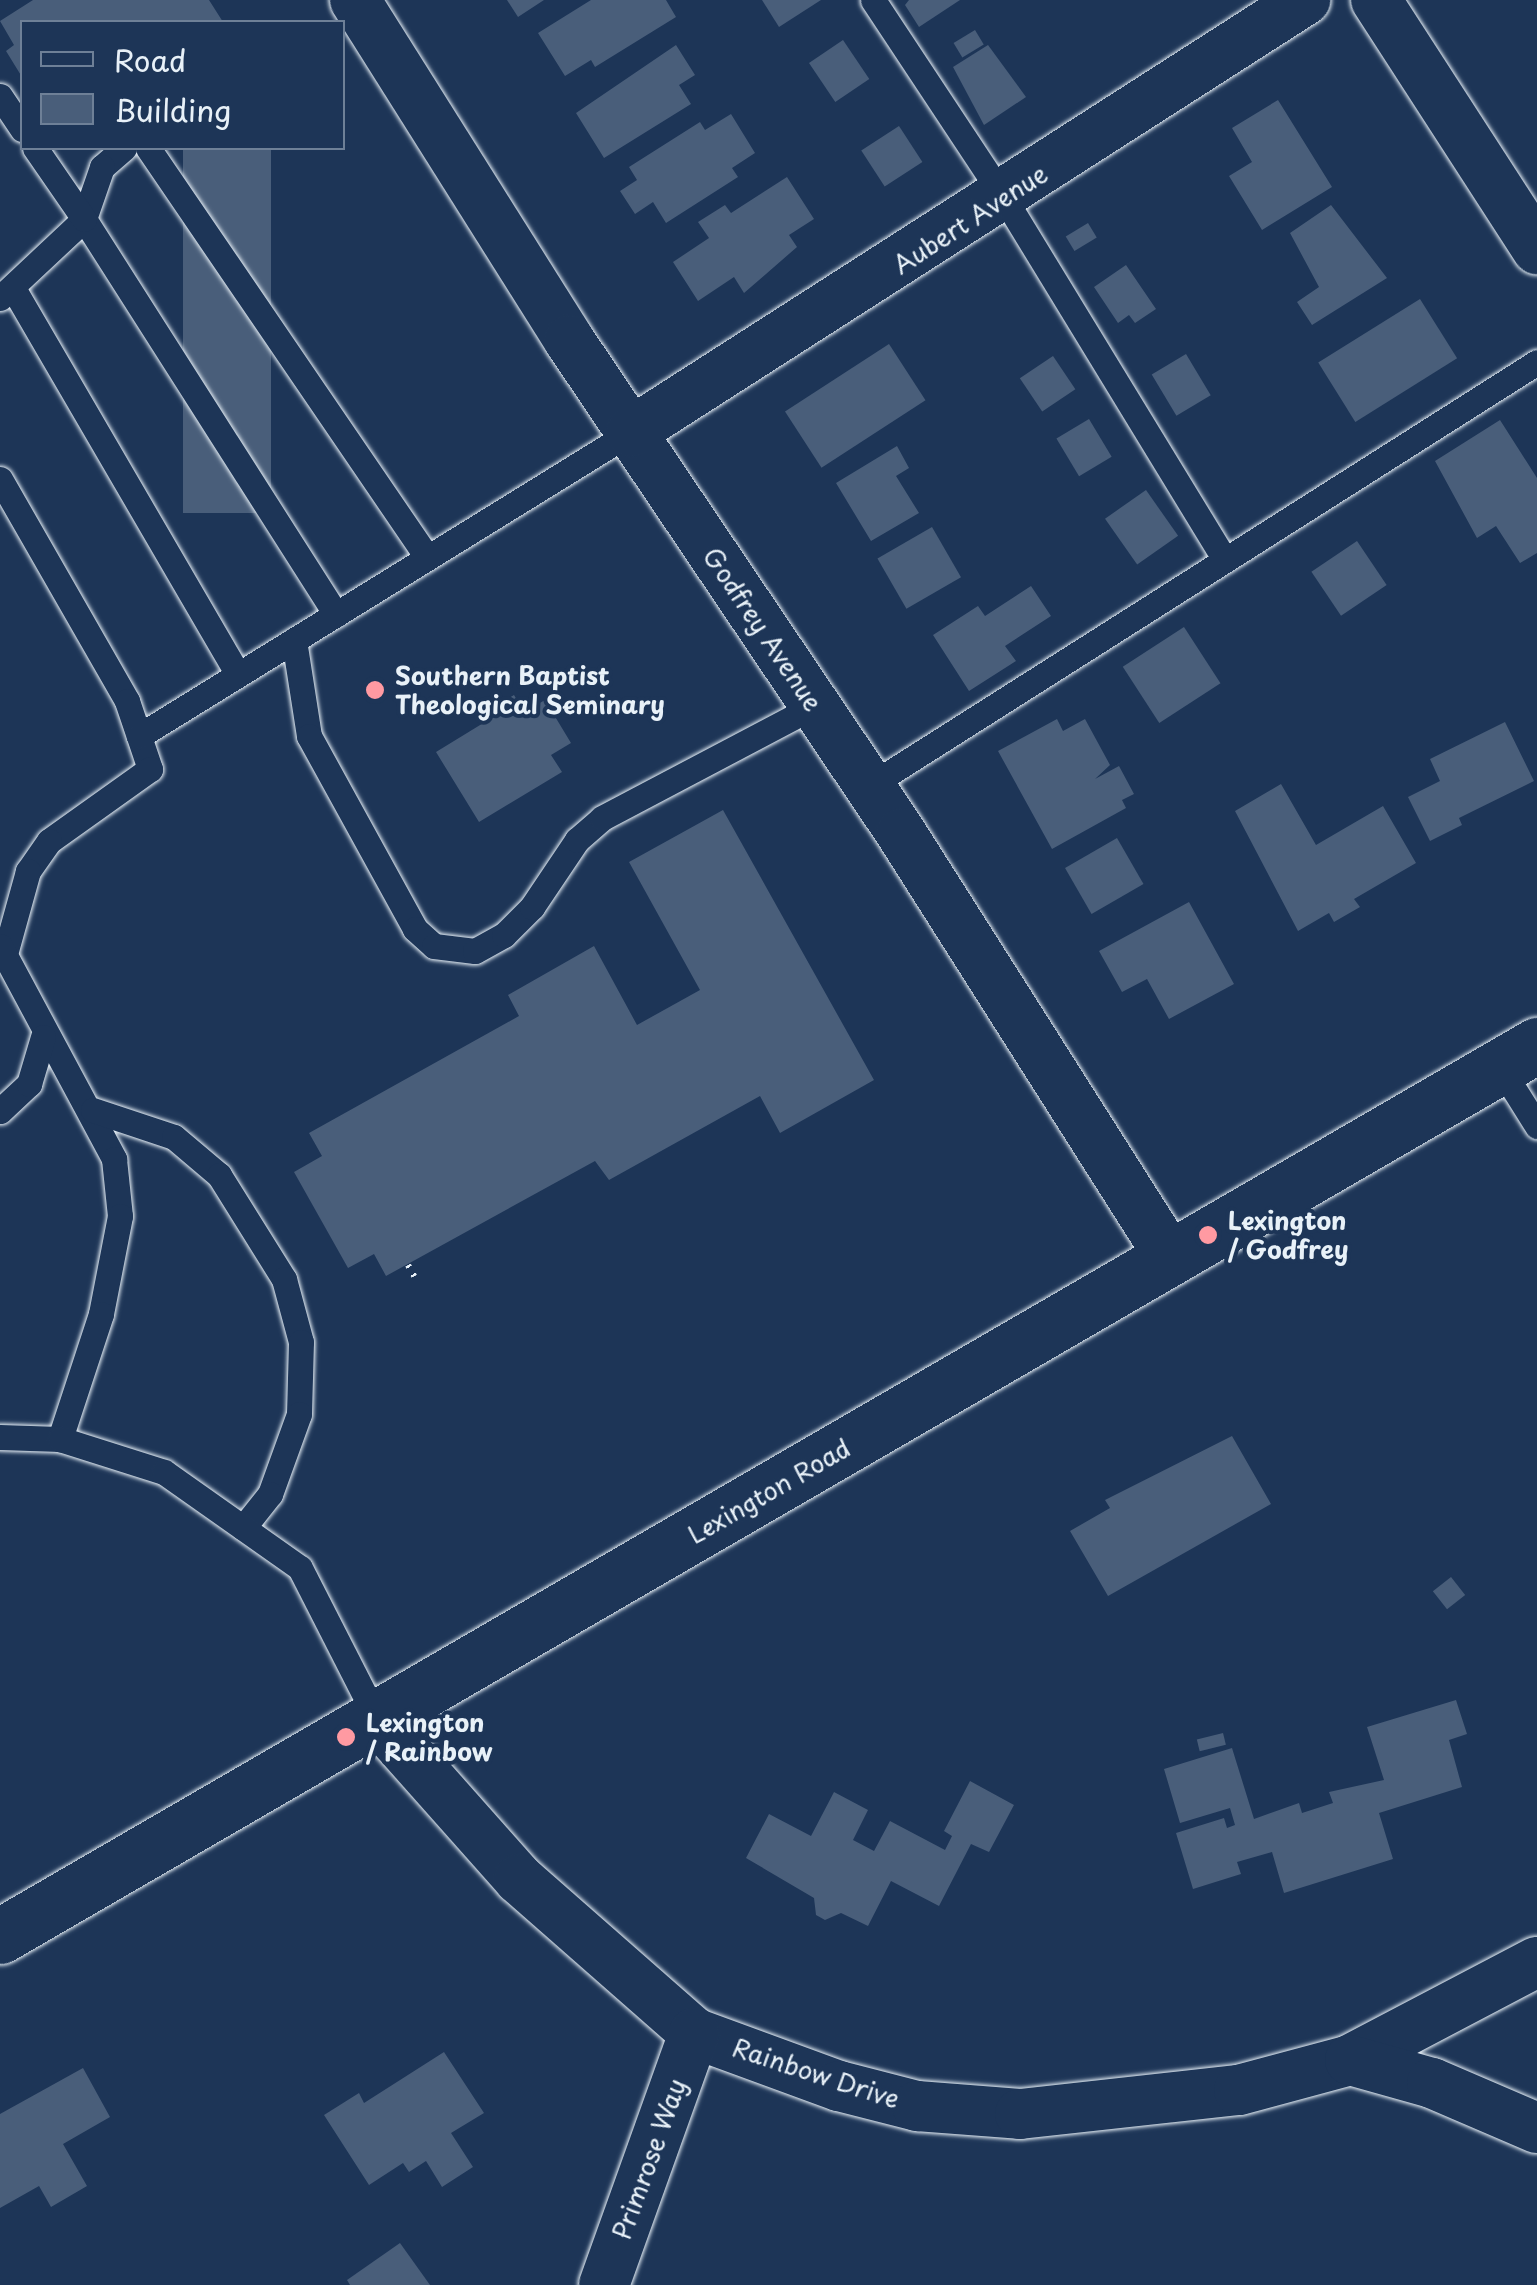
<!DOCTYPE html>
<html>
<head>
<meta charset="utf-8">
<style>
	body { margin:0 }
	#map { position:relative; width:1537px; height:2285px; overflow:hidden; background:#1d3557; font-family:"Playpen Sans",sans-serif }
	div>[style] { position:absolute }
	.building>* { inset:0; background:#495e7a; transform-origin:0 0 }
	.path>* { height:6px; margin-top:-3px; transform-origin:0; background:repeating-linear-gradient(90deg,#e8f1f8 0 2.5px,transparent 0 10.5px) }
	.roads { filter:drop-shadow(0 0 2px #e8f1f8) drop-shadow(0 0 2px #e8f1f8) }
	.service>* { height:25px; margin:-12.5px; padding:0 12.5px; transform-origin:12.5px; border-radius:12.5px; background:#1d3557 }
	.minor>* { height:50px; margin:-25px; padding:0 25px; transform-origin:25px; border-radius:25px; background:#1d3557 }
	.primary>* { height:55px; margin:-27.5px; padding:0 27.5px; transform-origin:27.5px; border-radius:27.5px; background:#1d3557 }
	.dots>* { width:28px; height:28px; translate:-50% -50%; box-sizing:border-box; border:5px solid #1d3557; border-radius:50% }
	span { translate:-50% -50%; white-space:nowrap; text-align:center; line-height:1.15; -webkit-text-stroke:8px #1d3557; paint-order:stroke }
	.street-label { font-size:25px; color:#e8f1f8 }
	.poi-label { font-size:25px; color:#e8f1f8; font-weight:700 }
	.left { translate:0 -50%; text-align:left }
	.legend { position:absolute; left:20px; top:20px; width:325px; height:130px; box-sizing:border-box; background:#1d3557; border:2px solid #6e8097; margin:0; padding:12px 18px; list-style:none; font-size:30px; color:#e8f1f8 }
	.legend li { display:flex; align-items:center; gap:20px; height:50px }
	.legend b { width:50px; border:2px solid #6e8097 }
</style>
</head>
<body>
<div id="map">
	<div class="building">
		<div style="clip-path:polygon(33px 0,209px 0,223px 22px,22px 22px,22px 77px,6px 51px,14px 45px,0 21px)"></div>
		<div style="clip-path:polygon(507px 0,544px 0,518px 17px)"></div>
		<div style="clip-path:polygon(591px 0,666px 0,676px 17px,595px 67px,591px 60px,565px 76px,538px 33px)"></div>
		<div style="clip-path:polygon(762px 0,821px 0,779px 27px)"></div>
		<div style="clip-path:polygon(909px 0,960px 0,919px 27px,905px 5px)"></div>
		<div style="left:975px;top:30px;width:17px;height:25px;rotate:59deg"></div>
		<div style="left:843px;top:40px;width:47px;height:41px;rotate:56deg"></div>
		<div style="clip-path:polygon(676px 45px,695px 75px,679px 85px,691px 104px,604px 158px,576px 113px)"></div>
		<div style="clip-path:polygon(988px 45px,1026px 97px,984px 125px,953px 67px)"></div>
		<div style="clip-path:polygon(1278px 100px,1332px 187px,1262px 230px,1229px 176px,1252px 162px,1232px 128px)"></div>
		<div style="clip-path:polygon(731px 114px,755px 153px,732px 168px,738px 177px,666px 223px,653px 202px,635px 214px,620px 191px,637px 180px,629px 167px,700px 122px,705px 130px)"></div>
		<div style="left:899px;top:126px;width:43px;height:45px;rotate:57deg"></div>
		<div style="left:183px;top:148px;width:88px;height:365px"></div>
		<div style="clip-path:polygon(787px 177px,814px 219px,789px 235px,797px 247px,744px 293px,734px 277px,698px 301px,673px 262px,709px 238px,698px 222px,725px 205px,731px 213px)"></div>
		<div style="clip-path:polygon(1331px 205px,1387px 278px,1312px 325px,1297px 302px,1319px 287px,1290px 233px)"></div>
		<div style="left:1088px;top:223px;width:17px;height:26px;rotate:59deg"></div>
		<div style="clip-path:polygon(1126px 265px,1156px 309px,1135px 323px,1129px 315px,1118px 323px,1094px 287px)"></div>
		<div style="left:1420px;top:299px;width:70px;height:120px;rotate:58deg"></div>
		<div style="left:889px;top:344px;width:67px;height:124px;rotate:57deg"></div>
		<div style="left:1186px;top:354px;width:48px;height:40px;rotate:59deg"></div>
		<div style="left:1053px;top:356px;width:40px;height:40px;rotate:56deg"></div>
		<div style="left:1089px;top:419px;width:44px;height:38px;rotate:59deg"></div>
		<div style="clip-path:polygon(1500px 420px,1537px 478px,1537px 553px,1520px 563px,1496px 526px,1477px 538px,1435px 461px)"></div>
		<div style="clip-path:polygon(897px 446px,909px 468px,896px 476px,919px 513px,871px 541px,836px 483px)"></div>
		<div style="left:1146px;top:490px;width:56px;height:50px;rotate:55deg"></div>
		<div style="left:932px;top:527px;width:58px;height:63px;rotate:60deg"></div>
		<div style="left:1357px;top:541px;width:53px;height:55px;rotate:56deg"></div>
		<div style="clip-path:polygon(1031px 586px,1051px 616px,1005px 646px,1016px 661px,969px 691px,933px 635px,978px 606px,985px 616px)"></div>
		<div style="left:1184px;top:627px;width:67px;height:73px;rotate:57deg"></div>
		<div style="clip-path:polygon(514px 695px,524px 712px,545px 700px,571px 743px,551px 755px,562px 772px,479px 822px,436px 752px,485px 722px,481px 714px)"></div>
		<div style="clip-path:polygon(1057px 719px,1063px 731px,1085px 719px,1110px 765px,1095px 779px,1119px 766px,1134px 794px,1122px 800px,1126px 808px,1052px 849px,998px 751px)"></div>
		<div style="clip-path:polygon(1505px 722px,1534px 781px,1459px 818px,1462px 825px,1430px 841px,1408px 797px,1440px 781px,1430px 759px)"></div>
		<div style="clip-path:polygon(1281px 784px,1316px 845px,1383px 806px,1416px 863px,1354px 899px,1360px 907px,1334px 922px,1329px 913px,1298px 931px,1235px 811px)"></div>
		<div style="clip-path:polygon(723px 810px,874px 1080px,780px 1133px,760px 1096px,609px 1180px,595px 1161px,386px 1276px,374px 1254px,348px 1268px,294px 1172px,322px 1156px,309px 1133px,519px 1016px,508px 995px,594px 946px,637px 1025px,700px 990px,629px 862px)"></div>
		<div style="left:1117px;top:838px;width:53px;height:60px;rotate:60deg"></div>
		<div style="clip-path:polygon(1189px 902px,1234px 984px,1169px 1019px,1147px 979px,1122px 992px,1099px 951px)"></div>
		<div style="clip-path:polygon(1232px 1436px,1271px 1504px,1108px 1596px,1070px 1531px,1110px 1508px,1105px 1500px)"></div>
		<div style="left:1451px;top:1577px;width:23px;height:23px;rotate:52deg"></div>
		<div style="clip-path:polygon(1456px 1700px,1467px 1734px,1449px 1740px,1462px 1787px,1379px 1813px,1393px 1859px,1284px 1893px,1272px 1852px,1237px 1862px,1241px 1874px,1193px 1889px,1176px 1833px,1224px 1818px,1227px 1828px,1235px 1825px,1230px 1808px,1180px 1823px,1164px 1769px,1232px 1748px,1254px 1819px,1299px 1803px,1302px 1813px,1333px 1803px,1329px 1792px,1384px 1780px,1367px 1727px)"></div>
		<div style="left:1223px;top:1733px;width:12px;height:27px;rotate:76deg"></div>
		<div style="clip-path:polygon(970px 1781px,1014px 1805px,989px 1852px,971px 1844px,939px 1906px,891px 1881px,868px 1926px,841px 1913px,825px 1920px,816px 1915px,814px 1898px,746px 1858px,769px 1814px,811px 1836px,834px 1792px,868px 1810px,853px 1840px,874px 1851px,890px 1821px,945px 1850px,952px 1836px,944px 1831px)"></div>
		<div style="clip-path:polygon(444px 2052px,484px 2113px,451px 2133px,473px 2167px,442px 2187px,426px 2161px,409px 2172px,403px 2163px,369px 2185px,324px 2115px,359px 2093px,364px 2103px)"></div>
		<div style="clip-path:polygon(83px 2068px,110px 2117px,63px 2144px,87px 2186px,51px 2207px,39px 2186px,0 2208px,0 2114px)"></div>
		<div style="clip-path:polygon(400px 2243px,430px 2285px,350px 2285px,347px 2280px)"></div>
	</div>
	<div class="path">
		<div style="left:408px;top:1265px;width:13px;rotate:61deg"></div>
	</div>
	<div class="roads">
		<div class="service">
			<div style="left:873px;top:0;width:237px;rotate:56.5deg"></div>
			<div style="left:1004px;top:198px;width:424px;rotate:58.6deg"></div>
			<div style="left:0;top:96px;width:40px;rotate:56deg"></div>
			<div style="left:124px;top:148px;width:29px;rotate:139deg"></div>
			<div style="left:102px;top:167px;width:55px;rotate:109.1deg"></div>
			<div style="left:84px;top:219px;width:469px;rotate:57.5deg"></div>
			<div style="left:148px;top:148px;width:495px;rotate:55.7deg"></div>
			<div style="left:13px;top:288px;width:447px;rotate:59.8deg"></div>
			<div style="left:0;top:298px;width:115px;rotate:-43.2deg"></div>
			<div style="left:84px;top:219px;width:86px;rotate:-124.6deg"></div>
			<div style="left:0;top:479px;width:256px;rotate:60.2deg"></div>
			<div style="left:127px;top:701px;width:72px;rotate:71.3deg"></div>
			<div style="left:150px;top:769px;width:124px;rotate:144.5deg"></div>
			<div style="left:49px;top:841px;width:37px;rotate:125deg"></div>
			<div style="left:28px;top:871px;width:86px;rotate:105.5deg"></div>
			<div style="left:294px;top:640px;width:97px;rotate:81.1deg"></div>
			<div style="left:309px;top:736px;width:220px;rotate:61.2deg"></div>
			<div style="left:415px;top:929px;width:25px;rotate:42deg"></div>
			<div style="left:434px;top:946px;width:41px;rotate:7deg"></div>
			<div style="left:475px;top:951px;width:33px;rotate:-29deg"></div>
			<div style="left:504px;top:935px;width:40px;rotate:-45deg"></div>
			<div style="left:532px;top:907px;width:81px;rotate:-56.1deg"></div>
			<div style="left:577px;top:840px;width:33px;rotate:-41deg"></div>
			<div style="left:602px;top:818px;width:240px;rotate:-27.8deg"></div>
			<div style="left:139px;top:736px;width:578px;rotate:-31.71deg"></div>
			<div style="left:869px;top:786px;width:791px;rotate:-32.4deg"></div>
			<div style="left:0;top:946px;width:242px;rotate:61.8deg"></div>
			<div style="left:114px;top:1159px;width:57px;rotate:84deg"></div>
			<div style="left:120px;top:1216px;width:100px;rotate:101deg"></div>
			<div style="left:101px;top:1314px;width:132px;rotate:108.2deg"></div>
			<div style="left:1500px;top:1067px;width:70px;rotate:57.9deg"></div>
			<div style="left:93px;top:1110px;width:85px;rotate:18.4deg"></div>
			<div style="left:174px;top:1137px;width:59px;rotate:40.2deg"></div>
			<div style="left:219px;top:1175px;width:123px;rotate:58deg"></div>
			<div style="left:284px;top:1279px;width:65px;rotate:74.9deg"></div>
			<div style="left:301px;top:1342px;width:72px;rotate:91.6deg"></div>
			<div style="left:299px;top:1414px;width:85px;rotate:109.9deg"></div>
			<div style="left:270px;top:1494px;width:43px;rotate:128.5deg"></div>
			<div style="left:0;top:1111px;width:40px;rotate:-43deg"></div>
			<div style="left:29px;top:1084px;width:49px;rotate:-73.4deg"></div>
			<div style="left:0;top:1437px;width:60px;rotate:1.9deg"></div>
			<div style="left:60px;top:1439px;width:109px;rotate:17.6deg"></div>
			<div style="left:164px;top:1472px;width:166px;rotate:35.2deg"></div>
			<div style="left:300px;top:1568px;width:169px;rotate:63deg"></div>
		</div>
		<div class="minor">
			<div style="left:355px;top:0;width:402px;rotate:57.8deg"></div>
			<div style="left:569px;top:340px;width:594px;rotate:56.04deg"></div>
			<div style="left:901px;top:833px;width:502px;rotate:57.61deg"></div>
			<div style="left:1376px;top:0;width:297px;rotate:57.1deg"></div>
			<div style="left:631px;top:432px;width:801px;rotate:-32.66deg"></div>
			<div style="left:377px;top:1719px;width:214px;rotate:48.4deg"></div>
			<div style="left:519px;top:1879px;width:233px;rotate:41.3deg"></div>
			<div style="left:694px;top:2033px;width:154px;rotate:20.1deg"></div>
			<div style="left:839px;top:2086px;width:81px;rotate:14.4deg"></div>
			<div style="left:917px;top:2106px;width:103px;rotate:4.4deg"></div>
			<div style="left:1020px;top:2114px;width:220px;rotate:-6.3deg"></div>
			<div style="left:1239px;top:2090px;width:115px;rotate:-15.1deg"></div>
			<div style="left:1350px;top:2060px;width:211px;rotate:-27.7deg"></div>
			<div style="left:1350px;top:2060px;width:85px;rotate:15.7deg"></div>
			<div style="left:1432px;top:2083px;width:114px;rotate:23.2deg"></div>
			<div style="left:604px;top:2285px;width:268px;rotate:-70.3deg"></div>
		</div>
		<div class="primary">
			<div style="left:0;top:1936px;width:1777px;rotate:-30.1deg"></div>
		</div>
	</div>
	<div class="dots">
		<div style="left:375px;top:690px;background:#ff9aa2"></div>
		<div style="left:1208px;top:1235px;background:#ff9aa2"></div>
		<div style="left:346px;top:1737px;background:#ff9aa2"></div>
	</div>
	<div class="street-label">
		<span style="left:970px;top:219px;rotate:-33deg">Aubert Avenue</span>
		<span style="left:763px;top:629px;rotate:56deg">Godfrey Avenue</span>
		<span style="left:769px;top:1491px;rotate:-30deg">Lexington Road</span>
		<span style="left:816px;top:2073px;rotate:18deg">Rainbow Drive</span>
		<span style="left:649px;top:2159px;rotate:-70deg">Primrose Way</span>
	</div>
	<div class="poi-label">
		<span class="left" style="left:395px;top:690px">Southern Baptist<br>Theological Seminary</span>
		<span class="left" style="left:1228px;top:1235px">Lexington<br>/ Godfrey</span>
		<span class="left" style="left:366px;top:1737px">Lexington<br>/ Rainbow</span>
	</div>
	<ul class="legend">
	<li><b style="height:12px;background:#1d3557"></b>Road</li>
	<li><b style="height:28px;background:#495e7a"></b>Building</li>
	</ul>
</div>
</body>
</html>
